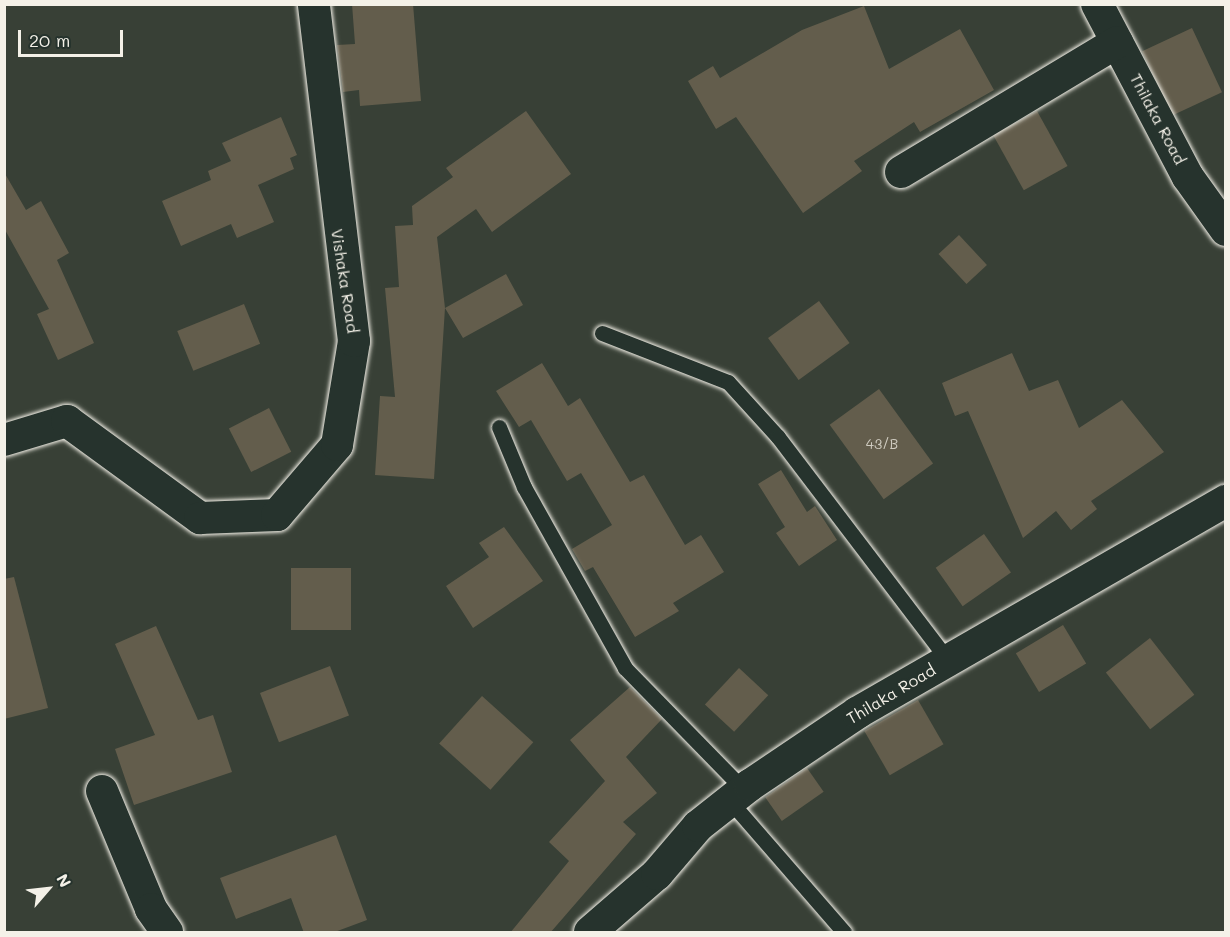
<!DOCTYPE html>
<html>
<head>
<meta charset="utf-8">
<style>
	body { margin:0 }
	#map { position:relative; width:1230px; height:937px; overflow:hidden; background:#384036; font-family:Mali,sans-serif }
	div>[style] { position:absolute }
	.building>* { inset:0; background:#635d4c; transform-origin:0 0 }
	.roads { filter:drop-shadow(0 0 2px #f4f1e8) drop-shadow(0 0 2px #f4f1e8) }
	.service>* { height:15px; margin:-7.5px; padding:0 7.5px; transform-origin:7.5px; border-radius:7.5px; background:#26332d }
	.minor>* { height:32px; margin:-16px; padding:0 16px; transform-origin:16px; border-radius:16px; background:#26332d }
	span { translate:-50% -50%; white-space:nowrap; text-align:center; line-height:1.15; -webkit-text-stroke:4.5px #26332d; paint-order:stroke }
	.number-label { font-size:14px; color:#d0ccc1 }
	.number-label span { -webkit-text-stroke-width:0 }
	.street-label { font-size:16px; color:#f4f1e8 }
	.frame { position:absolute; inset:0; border:6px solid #f4f1e8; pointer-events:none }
	.north { position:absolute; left:18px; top:859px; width:60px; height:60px; -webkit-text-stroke:4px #26332d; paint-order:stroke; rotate:62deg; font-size:16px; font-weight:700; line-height:24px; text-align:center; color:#f4f1e8 }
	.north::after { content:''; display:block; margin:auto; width:21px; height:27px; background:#f4f1e8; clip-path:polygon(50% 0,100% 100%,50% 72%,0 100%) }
	.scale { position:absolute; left:18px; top:30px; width:105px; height:27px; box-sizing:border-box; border:3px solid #f4f1e8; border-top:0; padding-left:8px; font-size:18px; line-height:21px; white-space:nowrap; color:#f4f1e8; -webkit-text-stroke:4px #26332d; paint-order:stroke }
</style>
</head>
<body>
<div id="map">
	<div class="building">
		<div style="clip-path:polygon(352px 4px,413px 4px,421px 101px,360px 106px,359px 90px,343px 92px,337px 45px,355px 44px)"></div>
		<div style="clip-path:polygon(864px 6px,889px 69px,960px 29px,994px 90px,920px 132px,914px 122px,854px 161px,862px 171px,803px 213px,736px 117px,716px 129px,688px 81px,713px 66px,720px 78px,802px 30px)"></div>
		<div style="left:1192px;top:28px;width:71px;height:55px;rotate:65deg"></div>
		<div style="clip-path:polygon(526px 111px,571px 174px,492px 232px,476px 209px,437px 237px,445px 308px,506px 274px,523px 305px,463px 338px,445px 308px,434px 479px,375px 475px,380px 396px,395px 397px,385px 288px,399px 287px,395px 226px,413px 225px,412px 206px,453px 177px,446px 168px)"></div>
		<div style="left:1037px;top:111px;width:63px;height:50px;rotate:61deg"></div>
		<div style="clip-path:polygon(281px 117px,297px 155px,290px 158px,294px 169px,258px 185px,274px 222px,237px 238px,231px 224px,181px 246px,162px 201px,211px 180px,208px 171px,231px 161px,222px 143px)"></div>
		<div style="clip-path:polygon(4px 172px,26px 210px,41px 201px,69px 253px,57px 260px,94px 343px,58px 360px,37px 314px,49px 309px,4px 228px)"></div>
		<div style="left:959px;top:235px;width:41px;height:28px;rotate:47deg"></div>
		<div style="left:819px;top:301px;width:52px;height:63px;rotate:54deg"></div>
		<div style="left:244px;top:304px;width:43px;height:72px;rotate:68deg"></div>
		<div style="clip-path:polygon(1012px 353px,1029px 391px,1058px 380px,1079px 428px,1122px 400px,1164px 452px,1091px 501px,1097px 509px,1071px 530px,1056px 511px,1023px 538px,968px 411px,955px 416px,942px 383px)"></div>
		<div style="clip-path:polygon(542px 363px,568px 406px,580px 398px,630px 482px,644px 475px,685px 545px,701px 535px,724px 572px,673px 603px,679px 611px,635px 637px,593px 567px,585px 571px,572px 549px,612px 525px,581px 473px,567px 481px,531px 420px,519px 427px,496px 391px)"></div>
		<div style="left:879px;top:389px;width:92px;height:61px;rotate:54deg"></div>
		<div style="left:269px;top:408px;width:49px;height:45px;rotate:63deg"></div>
		<div style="clip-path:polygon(781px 470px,807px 512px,815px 506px,837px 540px,799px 566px,776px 533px,785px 527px,758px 484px)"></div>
		<div style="clip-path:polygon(504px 527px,543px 581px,473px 628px,446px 586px,489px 557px,479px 543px)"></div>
		<div style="left:984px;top:534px;width:47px;height:59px;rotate:55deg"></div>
		<div style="left:291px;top:568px;width:60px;height:62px"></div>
		<div style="clip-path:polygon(14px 577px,48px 708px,4px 719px,4px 579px)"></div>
		<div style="left:1063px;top:625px;width:45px;height:55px;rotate:59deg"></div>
		<div style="clip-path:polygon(156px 626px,198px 720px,213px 715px,232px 772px,134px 805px,115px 749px,155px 735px,115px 644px)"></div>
		<div style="left:1150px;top:638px;width:72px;height:56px;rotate:52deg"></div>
		<div style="left:330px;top:666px;width:53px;height:75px;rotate:69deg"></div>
		<div style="left:739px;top:668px;width:40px;height:50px;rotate:43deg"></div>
		<div style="clip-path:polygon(630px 687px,662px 719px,626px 757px,657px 793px,623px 822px,636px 834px,550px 933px,510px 933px,569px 861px,549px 842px,605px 781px,570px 740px)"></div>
		<div style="left:482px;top:696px;width:69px;height:64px;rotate:42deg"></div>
		<div style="left:918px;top:700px;width:51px;height:62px;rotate:60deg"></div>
		<div style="left:807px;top:768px;width:29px;height:51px;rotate:55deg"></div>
		<div style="clip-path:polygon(336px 835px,367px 920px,332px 933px,304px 933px,291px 898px,236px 919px,220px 878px)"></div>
	</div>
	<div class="roads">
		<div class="service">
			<div style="left:602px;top:333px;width:135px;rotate:21.3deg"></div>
			<div style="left:728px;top:382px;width:74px;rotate:47.7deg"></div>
			<div style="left:778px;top:437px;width:280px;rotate:52.7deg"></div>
			<div style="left:499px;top:427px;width:65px;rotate:67.4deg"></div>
			<div style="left:524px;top:487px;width:207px;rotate:60.8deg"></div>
			<div style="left:625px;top:668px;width:170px;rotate:45.7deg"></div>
			<div style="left:730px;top:801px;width:174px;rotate:49deg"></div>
		</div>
		<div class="minor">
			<div style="left:1097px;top:4px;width:195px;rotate:62.3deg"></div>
			<div style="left:1188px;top:177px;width:65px;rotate:54.4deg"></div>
			<div style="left:901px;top:172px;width:252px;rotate:-31deg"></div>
			<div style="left:4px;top:440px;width:66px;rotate:-16.8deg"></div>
			<div style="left:67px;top:421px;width:165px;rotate:36.1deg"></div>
			<div style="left:200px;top:518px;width:77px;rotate:-2.2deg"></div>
			<div style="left:277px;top:515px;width:92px;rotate:-49.4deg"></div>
			<div style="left:337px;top:445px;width:105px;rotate:-80.7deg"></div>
			<div style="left:354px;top:341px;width:339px;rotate:-96.8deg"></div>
			<div style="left:102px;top:791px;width:128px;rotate:67.4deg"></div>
			<div style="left:151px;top:909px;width:28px;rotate:55deg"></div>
			<div style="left:590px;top:932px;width:89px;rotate:-40.9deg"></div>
			<div style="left:657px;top:874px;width:63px;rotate:-49.5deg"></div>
			<div style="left:698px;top:826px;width:66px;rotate:-38.3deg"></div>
			<div style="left:750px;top:785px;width:129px;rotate:-33.9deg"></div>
			<div style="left:857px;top:713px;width:426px;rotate:-29.9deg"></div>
		</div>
	</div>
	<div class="number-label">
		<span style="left:882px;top:444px">43/B</span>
	</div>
	<div class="street-label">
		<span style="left:1158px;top:119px;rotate:62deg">Thilaka Road</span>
		<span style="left:345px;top:281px;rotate:81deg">Vishaka Road</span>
		<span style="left:891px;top:694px;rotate:-31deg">Thilaka Road</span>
	</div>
	<div class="frame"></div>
	<div class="north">N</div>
	<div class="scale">20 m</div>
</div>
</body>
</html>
